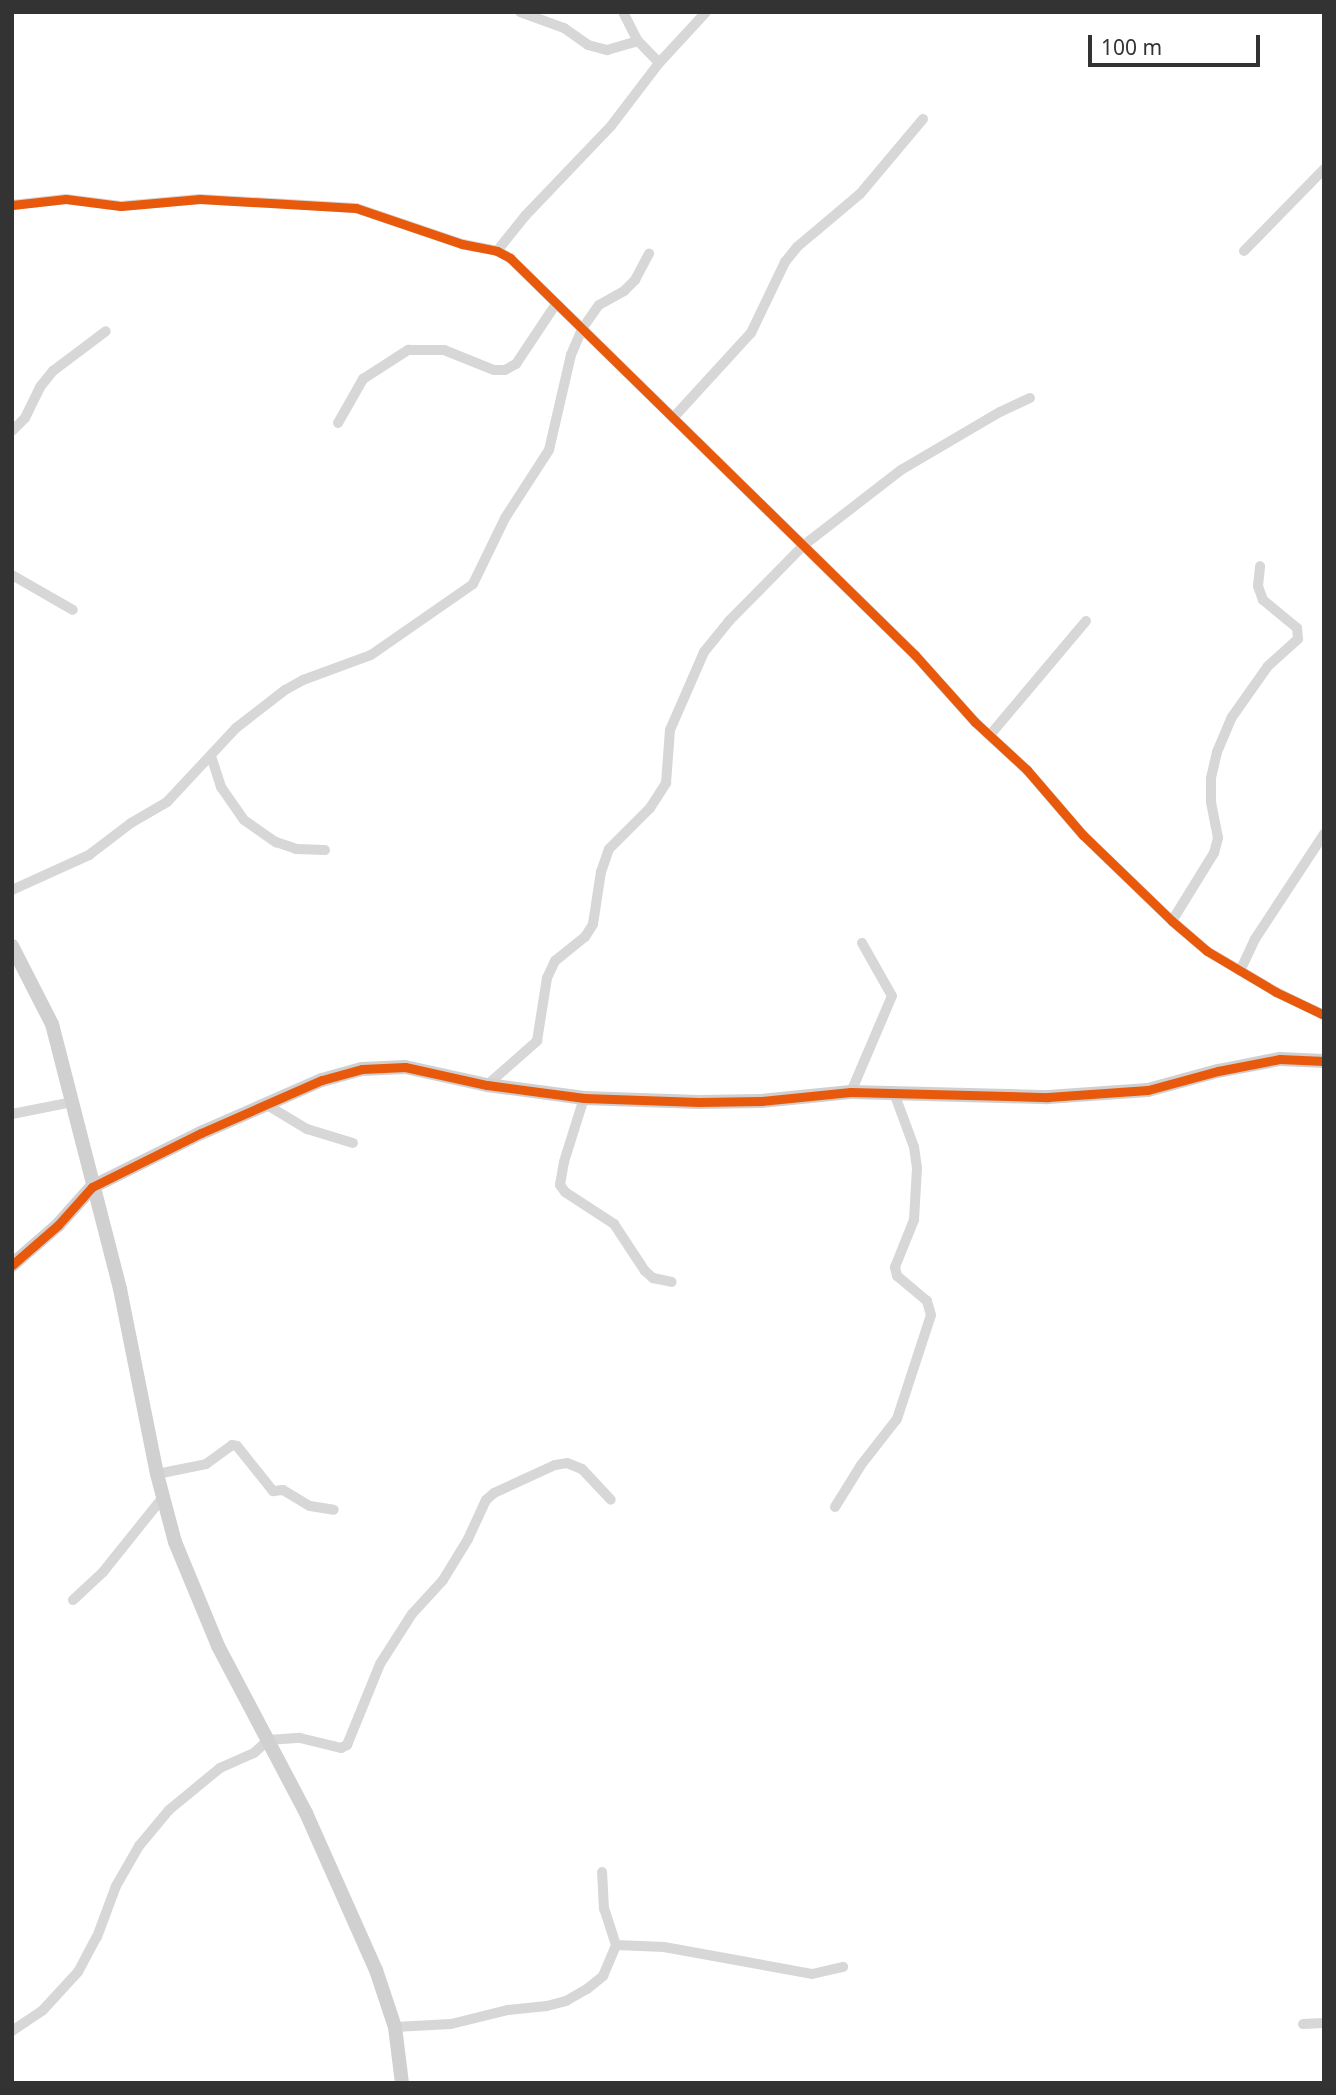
<!DOCTYPE html>
<html>
<head>
<meta charset="utf-8">
<style>
	body { margin:0 }
	#map { position:relative; width:1336px; height:2095px; overflow:hidden; background:#fff; font-family:"Noto Sans",sans-serif }
	div>[style] { position:absolute }
	.street>* { height:10px; margin:-5px; padding:0 5px; transform-origin:5px; border-radius:5px; background:#d7d7d7 }
	.secondary>* { height:14px; margin:-7px; padding:0 7px; transform-origin:7px; border-radius:7px; background:#d0d0d0 }
	.cycleway>* { height:9px; margin:-4.5px; padding:0 4.5px; transform-origin:4.5px; border-radius:4.5px; background:#e8590c }
	span { translate:-50% -50%; white-space:nowrap; text-align:center; line-height:1.15; -webkit-text-stroke:7px #fff; paint-order:stroke }
	.frame { position:absolute; inset:0; border:14px solid #333; pointer-events:none }
	.scale { position:absolute; left:1088px; top:35px; width:172px; height:32px; box-sizing:border-box; border:4px solid #333; border-top:0; padding-left:9px; font-size:21px; line-height:24px; white-space:nowrap; color:#333; -webkit-text-stroke:5px #fff; paint-order:stroke }
</style>
</head>
<body>
<div id="map">
	<div class="street">
		<div style="left:520px;top:12px;width:47px;rotate:20deg"></div>
		<div style="left:564px;top:28px;width:29px;rotate:35deg"></div>
		<div style="left:588px;top:45px;width:20px;rotate:15deg"></div>
		<div style="left:607px;top:50px;width:32px;rotate:-16deg"></div>
		<div style="left:623px;top:12px;width:33px;rotate:63deg"></div>
		<div style="left:638px;top:41px;width:30px;rotate:46deg"></div>
		<div style="left:12px;top:205px;width:54px;rotate:-6.3deg"></div>
		<div style="left:66px;top:199px;width:55px;rotate:7.3deg"></div>
		<div style="left:121px;top:206px;width:79px;rotate:-5.1deg"></div>
		<div style="left:200px;top:199px;width:156px;rotate:3.3deg"></div>
		<div style="left:356px;top:208px;width:112px;rotate:18.8deg"></div>
		<div style="left:462px;top:244px;width:36px;rotate:11deg"></div>
		<div style="left:497px;top:251px;width:15px;rotate:28deg"></div>
		<div style="left:510px;top:258px;width:567px;rotate:44.43deg"></div>
		<div style="left:915px;top:655px;width:90px;rotate:48.2deg"></div>
		<div style="left:975px;top:722px;width:71px;rotate:42.7deg"></div>
		<div style="left:1027px;top:770px;width:86px;rotate:49.3deg"></div>
		<div style="left:1083px;top:835px;width:124px;rotate:44deg"></div>
		<div style="left:1172px;top:921px;width:46px;rotate:40.6deg"></div>
		<div style="left:1207px;top:951px;width:80px;rotate:30.7deg"></div>
		<div style="left:1276px;top:992px;width:53px;rotate:25.6deg"></div>
		<div style="left:497px;top:251px;width:45px;rotate:-51.3deg"></div>
		<div style="left:525px;top:216px;width:124px;rotate:-46.3deg"></div>
		<div style="left:611px;top:126px;width:79px;rotate:-52.7deg"></div>
		<div style="left:659px;top:63px;width:69px;rotate:-47.3deg"></div>
		<div style="left:1244px;top:251px;width:115px;rotate:-45.7deg"></div>
		<div style="left:673px;top:418px;width:115px;rotate:-47.5deg"></div>
		<div style="left:751px;top:333px;width:79px;rotate:-64.4deg"></div>
		<div style="left:785px;top:262px;width:19px;rotate:-51deg"></div>
		<div style="left:797px;top:247px;width:82px;rotate:-40.1deg"></div>
		<div style="left:860px;top:194px;width:98px;rotate:-50deg"></div>
		<div style="left:338px;top:423px;width:51px;rotate:-60.4deg"></div>
		<div style="left:363px;top:379px;width:54px;rotate:-32.8deg"></div>
		<div style="left:408px;top:350px;width:36px"></div>
		<div style="left:444px;top:350px;width:54px;rotate:21.8deg"></div>
		<div style="left:494px;top:370px;width:11px"></div>
		<div style="left:505px;top:370px;width:13px;rotate:-29deg"></div>
		<div style="left:516px;top:364px;width:72px;rotate:-56.3deg"></div>
		<div style="left:12px;top:431px;width:18px;rotate:-45deg"></div>
		<div style="left:25px;top:418px;width:34px;rotate:-64deg"></div>
		<div style="left:40px;top:387px;width:21px;rotate:-51deg"></div>
		<div style="left:53px;top:371px;width:66px;rotate:-37deg"></div>
		<div style="left:12px;top:575px;width:70px;rotate:29.8deg"></div>
		<div style="left:990px;top:735px;width:149px;rotate:-49.9deg"></div>
		<div style="left:211px;top:756px;width:33px;rotate:72deg"></div>
		<div style="left:221px;top:787px;width:40px;rotate:55.1deg"></div>
		<div style="left:244px;top:820px;width:39px;rotate:35deg"></div>
		<div style="left:276px;top:842px;width:21px;rotate:19deg"></div>
		<div style="left:296px;top:849px;width:29px;rotate:2deg"></div>
		<div style="left:12px;top:890px;width:85px;rotate:-24.4deg"></div>
		<div style="left:89px;top:855px;width:53px;rotate:-37.3deg"></div>
		<div style="left:131px;top:823px;width:42px;rotate:-30.3deg"></div>
		<div style="left:167px;top:802px;width:101px;rotate:-47deg"></div>
		<div style="left:236px;top:728px;width:62px;rotate:-37.8deg"></div>
		<div style="left:285px;top:690px;width:21px;rotate:-29deg"></div>
		<div style="left:303px;top:680px;width:72px;rotate:-20.2deg"></div>
		<div style="left:371px;top:655px;width:124px;rotate:-34.8deg"></div>
		<div style="left:473px;top:584px;width:73px;rotate:-64.1deg"></div>
		<div style="left:505px;top:518px;width:81px;rotate:-57.1deg"></div>
		<div style="left:549px;top:450px;width:98px;rotate:-77deg"></div>
		<div style="left:571px;top:355px;width:28px;rotate:-67deg"></div>
		<div style="left:582px;top:329px;width:29px;rotate:-55deg"></div>
		<div style="left:599px;top:305px;width:29px;rotate:-29deg"></div>
		<div style="left:624px;top:291px;width:16px;rotate:-45deg"></div>
		<div style="left:635px;top:280px;width:30px;rotate:-62deg"></div>
		<div style="left:1172px;top:921px;width:80px;rotate:-58.3deg"></div>
		<div style="left:1214px;top:853px;width:16px;rotate:-75deg"></div>
		<div style="left:1218px;top:838px;width:37px;rotate:-101deg"></div>
		<div style="left:1211px;top:802px;width:24px;rotate:-90deg"></div>
		<div style="left:1211px;top:778px;width:27px;rotate:-77deg"></div>
		<div style="left:1217px;top:752px;width:38px;rotate:-67deg"></div>
		<div style="left:1232px;top:717px;width:62px;rotate:-54.8deg"></div>
		<div style="left:1268px;top:666px;width:40px;rotate:-42deg"></div>
		<div style="left:1298px;top:639px;width:11px;rotate:-95deg"></div>
		<div style="left:1297px;top:628px;width:44px;rotate:-140.5deg"></div>
		<div style="left:1263px;top:600px;width:15px;rotate:-110deg"></div>
		<div style="left:1258px;top:586px;width:20px;rotate:-84deg"></div>
		<div style="left:1240px;top:971px;width:35px;rotate:-65deg"></div>
		<div style="left:1255px;top:939px;width:126px;rotate:-56.7deg"></div>
		<div style="left:487px;top:1085px;width:67px;rotate:-41.3deg"></div>
		<div style="left:537px;top:1041px;width:64px;rotate:-81deg"></div>
		<div style="left:547px;top:978px;width:19px;rotate:-65deg"></div>
		<div style="left:555px;top:961px;width:38px;rotate:-39deg"></div>
		<div style="left:585px;top:937px;width:15px;rotate:-58deg"></div>
		<div style="left:593px;top:924px;width:53px;rotate:-81.3deg"></div>
		<div style="left:601px;top:872px;width:24px;rotate:-71deg"></div>
		<div style="left:609px;top:849px;width:58px;rotate:-45deg"></div>
		<div style="left:650px;top:808px;width:30px;rotate:-57deg"></div>
		<div style="left:666px;top:783px;width:53px;rotate:-85.7deg"></div>
		<div style="left:670px;top:730px;width:85px;rotate:-66.4deg"></div>
		<div style="left:704px;top:652px;width:40px;rotate:-51deg"></div>
		<div style="left:729px;top:621px;width:107px;rotate:-45.4deg"></div>
		<div style="left:804px;top:545px;width:123px;rotate:-37.7deg"></div>
		<div style="left:901px;top:470px;width:115px;rotate:-30.4deg"></div>
		<div style="left:1000px;top:412px;width:33px;rotate:-25deg"></div>
		<div style="left:851px;top:1092px;width:104px;rotate:-66.9deg"></div>
		<div style="left:892px;top:996px;width:61px;rotate:-119.5deg"></div>
		<div style="left:584px;top:1098px;width:67px;rotate:107.4deg"></div>
		<div style="left:564px;top:1162px;width:23px;rotate:100deg"></div>
		<div style="left:560px;top:1185px;width:9px;rotate:54deg"></div>
		<div style="left:565px;top:1192px;width:59px;rotate:33.1deg"></div>
		<div style="left:614px;top:1224px;width:56px;rotate:56.6deg"></div>
		<div style="left:645px;top:1271px;width:11px;rotate:41deg"></div>
		<div style="left:653px;top:1278px;width:19px;rotate:12deg"></div>
		<div style="left:267px;top:1105px;width:47px;rotate:31deg"></div>
		<div style="left:307px;top:1129px;width:48px;rotate:16.9deg"></div>
		<div style="left:12px;top:1114px;width:61px;rotate:-11.3deg"></div>
		<div style="left:157px;top:1474px;width:50px;rotate:-11.5deg"></div>
		<div style="left:206px;top:1464px;width:32px;rotate:-36deg"></div>
		<div style="left:232px;top:1445px;width:5px;rotate:11deg"></div>
		<div style="left:237px;top:1446px;width:58px;rotate:51.3deg"></div>
		<div style="left:273px;top:1491px;width:10px;rotate:-6deg"></div>
		<div style="left:283px;top:1490px;width:31px;rotate:31deg"></div>
		<div style="left:310px;top:1506px;width:24px;rotate:9deg"></div>
		<div style="left:835px;top:1507px;width:49px;rotate:-58.2deg"></div>
		<div style="left:861px;top:1465px;width:58px;rotate:-52deg"></div>
		<div style="left:897px;top:1419px;width:109px;rotate:-71.9deg"></div>
		<div style="left:931px;top:1315px;width:15px;rotate:-106deg"></div>
		<div style="left:927px;top:1301px;width:39px;rotate:-140deg"></div>
		<div style="left:897px;top:1276px;width:9px;rotate:-103deg"></div>
		<div style="left:895px;top:1267px;width:51px;rotate:-68deg"></div>
		<div style="left:914px;top:1220px;width:52px;rotate:-86.7deg"></div>
		<div style="left:917px;top:1168px;width:21px;rotate:-98deg"></div>
		<div style="left:914px;top:1147px;width:58px;rotate:-110.3deg"></div>
		<div style="left:73px;top:1600px;width:41px;rotate:-43deg"></div>
		<div style="left:103px;top:1572px;width:96px;rotate:-51.3deg"></div>
		<div style="left:616px;top:1945px;width:48px;rotate:2.4deg"></div>
		<div style="left:664px;top:1947px;width:150px;rotate:10.3deg"></div>
		<div style="left:812px;top:1974px;width:32px;rotate:-13deg"></div>
		<div style="left:1303px;top:2024px;width:21px;rotate:-3deg"></div>
		<div style="left:395px;top:2027px;width:56px;rotate:-3.1deg"></div>
		<div style="left:451px;top:2024px;width:59px;rotate:-13.8deg"></div>
		<div style="left:508px;top:2010px;width:39px;rotate:-6deg"></div>
		<div style="left:547px;top:2006px;width:20px;rotate:-15deg"></div>
		<div style="left:566px;top:2001px;width:24px;rotate:-30deg"></div>
		<div style="left:587px;top:1989px;width:21px;rotate:-39deg"></div>
		<div style="left:603px;top:1976px;width:34px;rotate:-67deg"></div>
		<div style="left:616px;top:1945px;width:38px;rotate:-108deg"></div>
		<div style="left:604px;top:1909px;width:37px;rotate:-93deg"></div>
		<div style="left:12px;top:2031px;width:37px;rotate:-34deg"></div>
		<div style="left:43px;top:2010px;width:52px;rotate:-47.4deg"></div>
		<div style="left:78px;top:1972px;width:40px;rotate:-62deg"></div>
		<div style="left:97px;top:1937px;width:54px;rotate:-69.6deg"></div>
		<div style="left:116px;top:1886px;width:46px;rotate:-60.1deg"></div>
		<div style="left:139px;top:1846px;width:47px;rotate:-50.2deg"></div>
		<div style="left:169px;top:1810px;width:66px;rotate:-39.5deg"></div>
		<div style="left:220px;top:1768px;width:37px;rotate:-24deg"></div>
		<div style="left:254px;top:1753px;width:19px;rotate:-43deg"></div>
		<div style="left:268px;top:1740px;width:32px;rotate:-4deg"></div>
		<div style="left:300px;top:1738px;width:42px;rotate:13.7deg"></div>
		<div style="left:341px;top:1748px;width:7px;rotate:-27deg"></div>
		<div style="left:347px;top:1745px;width:87px;rotate:-67.8deg"></div>
		<div style="left:380px;top:1664px;width:59px;rotate:-57.4deg"></div>
		<div style="left:412px;top:1614px;width:46px;rotate:-47.6deg"></div>
		<div style="left:443px;top:1580px;width:48px;rotate:-58.6deg"></div>
		<div style="left:468px;top:1539px;width:43px;rotate:-65.2deg"></div>
		<div style="left:486px;top:1500px;width:11px;rotate:-41deg"></div>
		<div style="left:494px;top:1493px;width:67px;rotate:-24.7deg"></div>
		<div style="left:555px;top:1465px;width:12px;rotate:-9deg"></div>
		<div style="left:567px;top:1463px;width:16px;rotate:22deg"></div>
		<div style="left:582px;top:1469px;width:42px;rotate:46.9deg"></div>
	</div>
	<div class="secondary">
		<div style="left:12px;top:946px;width:88px;rotate:62.9deg"></div>
		<div style="left:52px;top:1024px;width:274px;rotate:75.6deg"></div>
		<div style="left:120px;top:1289px;width:189px;rotate:78.7deg"></div>
		<div style="left:157px;top:1474px;width:70px;rotate:75.2deg"></div>
		<div style="left:175px;top:1542px;width:113px;rotate:67.5deg"></div>
		<div style="left:218px;top:1646px;width:189px;rotate:62.2deg"></div>
		<div style="left:306px;top:1813px;width:172px;rotate:66deg"></div>
		<div style="left:376px;top:1970px;width:60px;rotate:71.6deg"></div>
		<div style="left:395px;top:2027px;width:56px;rotate:82.9deg"></div>
		<div style="left:12px;top:1265px;width:61px;rotate:-41deg"></div>
		<div style="left:58px;top:1225px;width:51px;rotate:-48.2deg"></div>
		<div style="left:92px;top:1187px;width:122px;rotate:-26.4deg"></div>
		<div style="left:201px;top:1133px;width:132px;rotate:-23.7deg"></div>
		<div style="left:322px;top:1080px;width:41px;rotate:-15.4deg"></div>
		<div style="left:362px;top:1069px;width:43px;rotate:-2.7deg"></div>
		<div style="left:405px;top:1067px;width:84px;rotate:12.4deg"></div>
		<div style="left:487px;top:1085px;width:98px;rotate:7.6deg"></div>
		<div style="left:584px;top:1098px;width:115px;rotate:2deg"></div>
		<div style="left:699px;top:1102px;width:62px;rotate:-0.9deg"></div>
		<div style="left:761px;top:1101px;width:90px;rotate:-5.7deg"></div>
		<div style="left:851px;top:1092px;width:197px;rotate:1.5deg"></div>
		<div style="left:1048px;top:1097px;width:100px;rotate:-4deg"></div>
		<div style="left:1148px;top:1090px;width:73px;rotate:-15.2deg"></div>
		<div style="left:1218px;top:1071px;width:63px;rotate:-11deg"></div>
		<div style="left:1280px;top:1059px;width:44px;rotate:2.6deg"></div>
	</div>
	<div class="cycleway">
		<div style="left:12px;top:205px;width:54px;rotate:-6.3deg"></div>
		<div style="left:66px;top:199px;width:55px;rotate:7.3deg"></div>
		<div style="left:121px;top:206px;width:79px;rotate:-5.1deg"></div>
		<div style="left:200px;top:199px;width:156px;rotate:3.3deg"></div>
		<div style="left:356px;top:208px;width:112px;rotate:18.8deg"></div>
		<div style="left:462px;top:244px;width:36px;rotate:11deg"></div>
		<div style="left:497px;top:251px;width:15px;rotate:28deg"></div>
		<div style="left:510px;top:258px;width:567px;rotate:44.43deg"></div>
		<div style="left:915px;top:655px;width:90px;rotate:48.2deg"></div>
		<div style="left:975px;top:722px;width:71px;rotate:42.7deg"></div>
		<div style="left:1027px;top:770px;width:86px;rotate:49.3deg"></div>
		<div style="left:1083px;top:835px;width:124px;rotate:44deg"></div>
		<div style="left:1172px;top:921px;width:46px;rotate:40.6deg"></div>
		<div style="left:1207px;top:951px;width:80px;rotate:30.7deg"></div>
		<div style="left:1276px;top:992px;width:53px;rotate:25.6deg"></div>
		<div style="left:12px;top:1265px;width:61px;rotate:-41deg"></div>
		<div style="left:58px;top:1225px;width:51px;rotate:-48.2deg"></div>
		<div style="left:92px;top:1187px;width:122px;rotate:-26.4deg"></div>
		<div style="left:201px;top:1133px;width:132px;rotate:-23.7deg"></div>
		<div style="left:322px;top:1080px;width:41px;rotate:-15.4deg"></div>
		<div style="left:362px;top:1069px;width:43px;rotate:-2.7deg"></div>
		<div style="left:405px;top:1067px;width:84px;rotate:12.4deg"></div>
		<div style="left:487px;top:1085px;width:98px;rotate:7.6deg"></div>
		<div style="left:584px;top:1098px;width:115px;rotate:2deg"></div>
		<div style="left:699px;top:1102px;width:62px;rotate:-0.9deg"></div>
		<div style="left:761px;top:1101px;width:90px;rotate:-5.7deg"></div>
		<div style="left:851px;top:1092px;width:197px;rotate:1.5deg"></div>
		<div style="left:1048px;top:1097px;width:100px;rotate:-4deg"></div>
		<div style="left:1148px;top:1090px;width:73px;rotate:-15.2deg"></div>
		<div style="left:1218px;top:1071px;width:63px;rotate:-11deg"></div>
		<div style="left:1280px;top:1059px;width:44px;rotate:2.6deg"></div>
	</div>
	<div class="frame"></div>
	<div class="scale">100 m</div>
</div>
</body>
</html>
